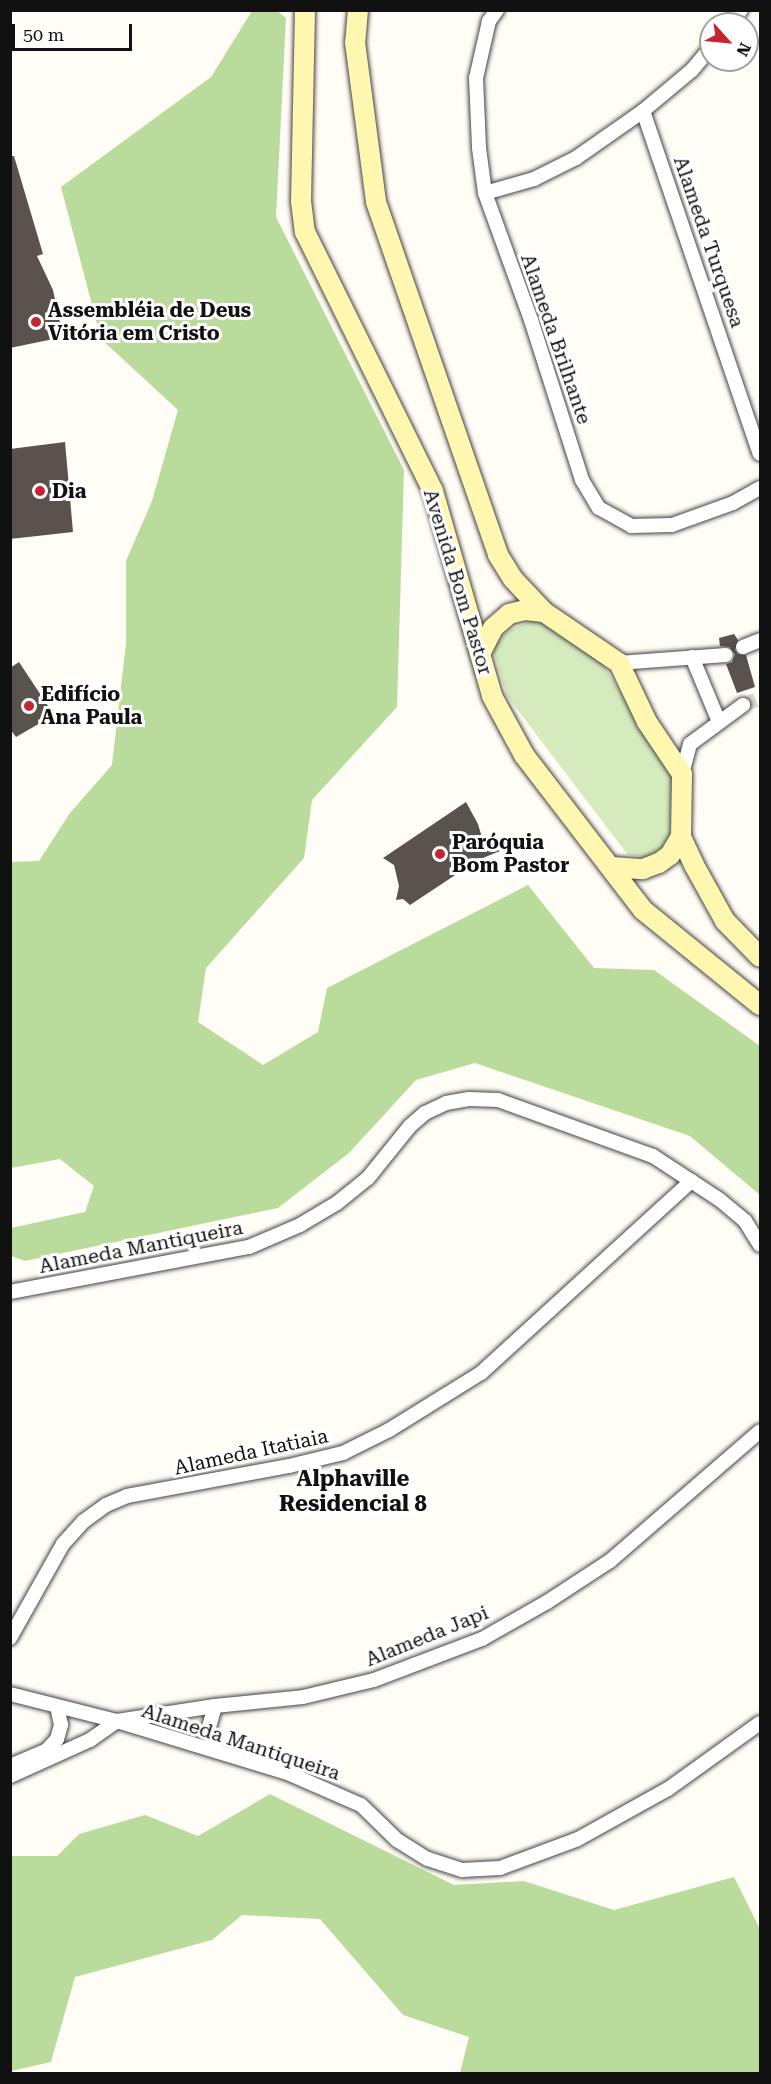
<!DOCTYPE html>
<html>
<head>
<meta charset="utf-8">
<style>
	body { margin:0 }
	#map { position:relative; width:771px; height:2084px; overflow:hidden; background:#fffdf5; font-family:"Roboto Serif",serif }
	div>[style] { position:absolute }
	.green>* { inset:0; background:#d5ebbd }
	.forest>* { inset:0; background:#b9dc9c }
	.building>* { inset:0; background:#5a524d }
	.street-tunnel>* { height:14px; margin-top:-7px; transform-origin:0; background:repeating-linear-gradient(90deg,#dbdad3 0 14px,transparent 0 21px) }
	.roads { filter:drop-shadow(0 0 2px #444) drop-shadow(0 0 2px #444) }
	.street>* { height:14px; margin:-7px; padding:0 7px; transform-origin:7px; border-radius:7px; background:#fff }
	.secondary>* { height:20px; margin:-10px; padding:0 10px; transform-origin:10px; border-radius:10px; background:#fff6b0 }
	.dots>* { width:16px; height:16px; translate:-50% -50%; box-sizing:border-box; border:3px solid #fff; border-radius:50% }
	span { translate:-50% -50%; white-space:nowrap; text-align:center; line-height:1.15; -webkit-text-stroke:6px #fff; paint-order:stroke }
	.street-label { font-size:20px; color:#111 }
	.poi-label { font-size:20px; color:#111; font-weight:700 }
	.left { translate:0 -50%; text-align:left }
	.quarter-label { font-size:22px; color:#111; font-weight:700 }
	.frame { position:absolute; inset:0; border:12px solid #111; pointer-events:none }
	.north { position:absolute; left:699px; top:12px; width:60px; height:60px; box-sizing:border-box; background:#fff; border:2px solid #a0a0a0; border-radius:50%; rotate:117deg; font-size:16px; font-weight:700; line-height:24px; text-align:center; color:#111 }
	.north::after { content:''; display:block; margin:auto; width:21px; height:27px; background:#c4262e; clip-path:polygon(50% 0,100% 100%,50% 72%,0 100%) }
	.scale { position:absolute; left:12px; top:24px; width:120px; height:27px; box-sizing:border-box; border:3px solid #111; border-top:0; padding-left:8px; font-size:18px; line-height:21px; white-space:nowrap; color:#111; -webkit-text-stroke:4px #fff; paint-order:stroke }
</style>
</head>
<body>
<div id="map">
	<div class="green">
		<div style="clip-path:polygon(539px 617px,603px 664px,672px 777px,669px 844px,657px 853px,644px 857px,628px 855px,507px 696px,492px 647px,509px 630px)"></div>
	</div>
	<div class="forest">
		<div style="clip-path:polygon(252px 11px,277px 11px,286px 18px,276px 217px,404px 470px,397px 707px,312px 800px,304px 858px,206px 968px,198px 1022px,263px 1065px,318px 1032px,327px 988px,528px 885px,594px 968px,654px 970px,760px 1046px,760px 1195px,690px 1136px,475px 1063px,416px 1080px,349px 1153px,278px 1208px,25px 1261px,11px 1256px,11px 1228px,85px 1212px,94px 1186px,60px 1159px,11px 1168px,11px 862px,39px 861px,70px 813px,112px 765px,126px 643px,126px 561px,152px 501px,178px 410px,101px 339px,61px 187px,211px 77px)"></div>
		<div style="clip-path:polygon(270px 1794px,454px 1885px,524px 1881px,614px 1910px,734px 1877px,760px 1929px,760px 2073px,460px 2073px,469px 2037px,403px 2015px,320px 1919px,242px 1915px,212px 1940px,75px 1977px,51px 2062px,11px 2071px,11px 1856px,57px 1856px,79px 1834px,145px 1815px,198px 1836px)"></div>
	</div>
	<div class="building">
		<div style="clip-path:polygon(10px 156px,14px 156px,43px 254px,37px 256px,53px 290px,63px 337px,10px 348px)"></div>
		<div style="clip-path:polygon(65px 442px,73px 532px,10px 539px,10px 449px)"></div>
		<div style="clip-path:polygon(734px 634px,738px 640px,735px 650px,738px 654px,746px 655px,755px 687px,737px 693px,726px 664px,732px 662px,735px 654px,729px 647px,720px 646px,719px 638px)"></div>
		<div style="clip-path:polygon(19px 662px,54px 715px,16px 737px,10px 729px,10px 668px)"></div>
		<div style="clip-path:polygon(466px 802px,478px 824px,483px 841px,500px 851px,478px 860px,410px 905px,403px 899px,396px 900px,399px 886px,394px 865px,383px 858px)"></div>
	</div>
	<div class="street-tunnel">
		<div style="left:743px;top:705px;width:18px;rotate:-22deg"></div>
	</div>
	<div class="roads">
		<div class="street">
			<div style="left:497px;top:10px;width:14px;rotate:126deg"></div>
			<div style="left:489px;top:21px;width:58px;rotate:102.8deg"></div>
			<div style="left:476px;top:78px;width:70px;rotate:87.5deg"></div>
			<div style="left:479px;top:148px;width:45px;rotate:82.4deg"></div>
			<div style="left:485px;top:193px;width:135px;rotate:70.1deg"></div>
			<div style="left:531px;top:320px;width:168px;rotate:72.3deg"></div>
			<div style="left:582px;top:480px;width:33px;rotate:59deg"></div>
			<div style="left:599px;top:508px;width:37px;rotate:29deg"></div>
			<div style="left:631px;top:526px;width:41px;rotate:-1.4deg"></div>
			<div style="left:672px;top:525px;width:65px;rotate:-19.8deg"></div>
			<div style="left:733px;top:503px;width:31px;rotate:-29deg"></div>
			<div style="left:730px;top:24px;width:18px;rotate:-52deg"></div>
			<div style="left:643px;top:111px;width:362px;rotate:71.2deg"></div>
			<div style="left:485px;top:193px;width:51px;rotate:-15.9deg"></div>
			<div style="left:534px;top:179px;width:47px;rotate:-26.6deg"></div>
			<div style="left:576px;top:158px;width:82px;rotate:-35deg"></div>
			<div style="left:643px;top:111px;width:64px;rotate:-39.9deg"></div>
			<div style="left:692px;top:70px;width:30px;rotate:-50deg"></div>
			<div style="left:743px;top:647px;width:18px;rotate:-22deg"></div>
			<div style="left:692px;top:657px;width:70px;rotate:67.4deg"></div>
			<div style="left:619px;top:663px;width:107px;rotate:-4.3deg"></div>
			<div style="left:682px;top:774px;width:31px;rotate:-75deg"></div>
			<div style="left:690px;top:744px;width:66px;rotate:-36.3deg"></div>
			<div style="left:10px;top:1292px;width:243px;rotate:-10.7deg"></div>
			<div style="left:249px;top:1247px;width:56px;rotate:-23.3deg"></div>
			<div style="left:300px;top:1225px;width:43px;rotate:-30.7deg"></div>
			<div style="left:337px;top:1203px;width:40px;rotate:-39deg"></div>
			<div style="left:368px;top:1178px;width:67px;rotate:-51.1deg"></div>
			<div style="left:410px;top:1126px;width:20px;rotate:-41deg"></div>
			<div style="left:425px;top:1113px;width:23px;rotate:-25deg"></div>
			<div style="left:446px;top:1103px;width:23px;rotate:-10deg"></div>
			<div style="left:469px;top:1099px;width:29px;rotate:2deg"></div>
			<div style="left:498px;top:1100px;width:165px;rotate:19.9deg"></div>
			<div style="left:653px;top:1156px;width:80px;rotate:33.3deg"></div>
			<div style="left:720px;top:1200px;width:33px;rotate:40deg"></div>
			<div style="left:745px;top:1221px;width:28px;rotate:58deg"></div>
			<div style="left:10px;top:1638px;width:108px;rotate:-60.6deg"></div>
			<div style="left:63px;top:1544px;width:31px;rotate:-48deg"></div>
			<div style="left:84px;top:1521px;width:27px;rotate:-36deg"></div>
			<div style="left:106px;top:1505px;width:23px;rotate:-23deg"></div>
			<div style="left:127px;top:1496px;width:165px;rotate:-10.5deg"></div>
			<div style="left:289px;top:1466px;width:56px;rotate:-13.5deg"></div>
			<div style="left:343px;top:1453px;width:51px;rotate:-26.6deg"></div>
			<div style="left:389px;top:1430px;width:108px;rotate:-31.8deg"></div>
			<div style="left:481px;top:1373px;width:285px;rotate:-42.4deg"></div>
			<div style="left:10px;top:1694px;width:110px;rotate:14.2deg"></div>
			<div style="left:117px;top:1721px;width:181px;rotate:17deg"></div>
			<div style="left:290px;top:1774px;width:77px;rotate:23.6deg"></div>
			<div style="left:361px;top:1805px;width:50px;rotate:44.2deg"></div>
			<div style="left:397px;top:1840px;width:36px;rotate:32deg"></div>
			<div style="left:428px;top:1859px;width:36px;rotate:18deg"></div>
			<div style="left:462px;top:1870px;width:38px;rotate:-3deg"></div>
			<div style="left:500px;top:1868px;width:83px;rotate:-20.4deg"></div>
			<div style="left:578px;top:1839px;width:103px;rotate:-29.1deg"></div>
			<div style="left:668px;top:1789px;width:113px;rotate:-35.7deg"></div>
			<div style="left:215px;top:1706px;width:25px;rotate:106deg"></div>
			<div style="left:208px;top:1730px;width:23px;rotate:67deg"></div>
			<div style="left:10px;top:1766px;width:39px;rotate:-23deg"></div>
			<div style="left:46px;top:1751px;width:16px;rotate:-47deg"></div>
			<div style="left:57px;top:1739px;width:15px;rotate:-74deg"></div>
			<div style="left:61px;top:1725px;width:19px;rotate:-102deg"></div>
			<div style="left:10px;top:1776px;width:88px;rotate:-24.2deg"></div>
			<div style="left:90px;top:1740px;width:33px;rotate:-35deg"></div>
			<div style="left:117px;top:1721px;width:99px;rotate:-8.7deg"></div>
			<div style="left:215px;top:1706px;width:88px;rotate:-5.8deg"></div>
			<div style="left:303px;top:1697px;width:73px;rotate:-13.5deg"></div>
			<div style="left:374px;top:1680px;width:116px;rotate:-20.8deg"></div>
			<div style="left:482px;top:1639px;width:75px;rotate:-29.6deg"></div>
			<div style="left:547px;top:1602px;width:75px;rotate:-33.1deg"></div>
			<div style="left:610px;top:1561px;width:198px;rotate:-40.9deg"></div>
		</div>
		<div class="secondary">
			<div style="left:305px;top:10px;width:191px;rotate:91.2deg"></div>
			<div style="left:301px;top:201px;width:31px;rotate:83deg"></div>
			<div style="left:305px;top:232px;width:289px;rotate:63.7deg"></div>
			<div style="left:433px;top:491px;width:213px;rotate:73.9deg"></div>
			<div style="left:492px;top:696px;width:67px;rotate:61.5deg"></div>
			<div style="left:524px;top:755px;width:195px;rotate:52.5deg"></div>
			<div style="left:643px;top:910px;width:151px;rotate:39.1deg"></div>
			<div style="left:358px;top:10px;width:32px;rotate:95deg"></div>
			<div style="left:355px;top:42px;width:161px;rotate:82.5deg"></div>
			<div style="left:376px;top:202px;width:373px;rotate:70.9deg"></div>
			<div style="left:498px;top:555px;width:28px;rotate:58deg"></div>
			<div style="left:513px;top:579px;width:45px;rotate:46.8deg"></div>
			<div style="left:544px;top:612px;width:91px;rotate:34.2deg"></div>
			<div style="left:619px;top:663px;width:65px;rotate:64.6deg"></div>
			<div style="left:647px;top:722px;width:63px;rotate:56.1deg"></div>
			<div style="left:682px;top:774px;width:63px;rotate:90.9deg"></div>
			<div style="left:681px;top:837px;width:31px;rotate:65deg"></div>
			<div style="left:694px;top:865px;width:64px;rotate:61deg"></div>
			<div style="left:725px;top:921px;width:50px;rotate:45.8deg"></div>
			<div style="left:481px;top:652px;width:27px;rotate:-63deg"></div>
			<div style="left:493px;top:628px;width:21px;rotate:-41deg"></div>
			<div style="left:509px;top:614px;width:16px;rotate:-14deg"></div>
			<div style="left:525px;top:610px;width:19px;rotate:6deg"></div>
			<div style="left:612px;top:867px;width:31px;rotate:4deg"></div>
			<div style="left:643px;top:869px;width:17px;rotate:-21deg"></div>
			<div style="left:659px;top:863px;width:14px;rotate:-36deg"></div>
			<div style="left:670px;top:855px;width:21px;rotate:-59deg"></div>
		</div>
	</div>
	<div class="dots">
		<div style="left:36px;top:322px;background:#c4262e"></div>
		<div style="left:40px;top:491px;background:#c4262e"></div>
		<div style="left:29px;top:706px;background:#c4262e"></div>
		<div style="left:440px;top:854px;background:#c4262e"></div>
	</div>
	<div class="street-label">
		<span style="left:709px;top:242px;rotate:71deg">Alameda Turquesa</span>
		<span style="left:556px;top:339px;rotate:71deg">Alameda Brilhante</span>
		<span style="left:458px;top:582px;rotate:73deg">Avenida Bom Pastor</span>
		<span style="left:141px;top:1247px;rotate:-11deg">Alameda Mantiqueira</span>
		<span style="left:251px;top:1452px;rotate:-12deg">Alameda Itatiaia</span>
		<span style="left:427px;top:1636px;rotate:-22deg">Alameda Japi</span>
		<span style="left:241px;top:1742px;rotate:18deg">Alameda Mantiqueira</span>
	</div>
	<div class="poi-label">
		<span class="left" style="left:48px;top:322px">Assembléia de Deus<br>Vitória em Cristo</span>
		<span class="left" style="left:52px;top:491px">Dia</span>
		<span class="left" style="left:41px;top:706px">Edifício<br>Ana Paula</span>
		<span class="left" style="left:452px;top:854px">Paróquia<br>Bom Pastor</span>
	</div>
	<div class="quarter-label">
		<span style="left:353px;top:1491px">Alphaville<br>Residencial 8</span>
	</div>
	<div class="frame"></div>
	<div class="north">N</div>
	<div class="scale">50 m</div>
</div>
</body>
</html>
